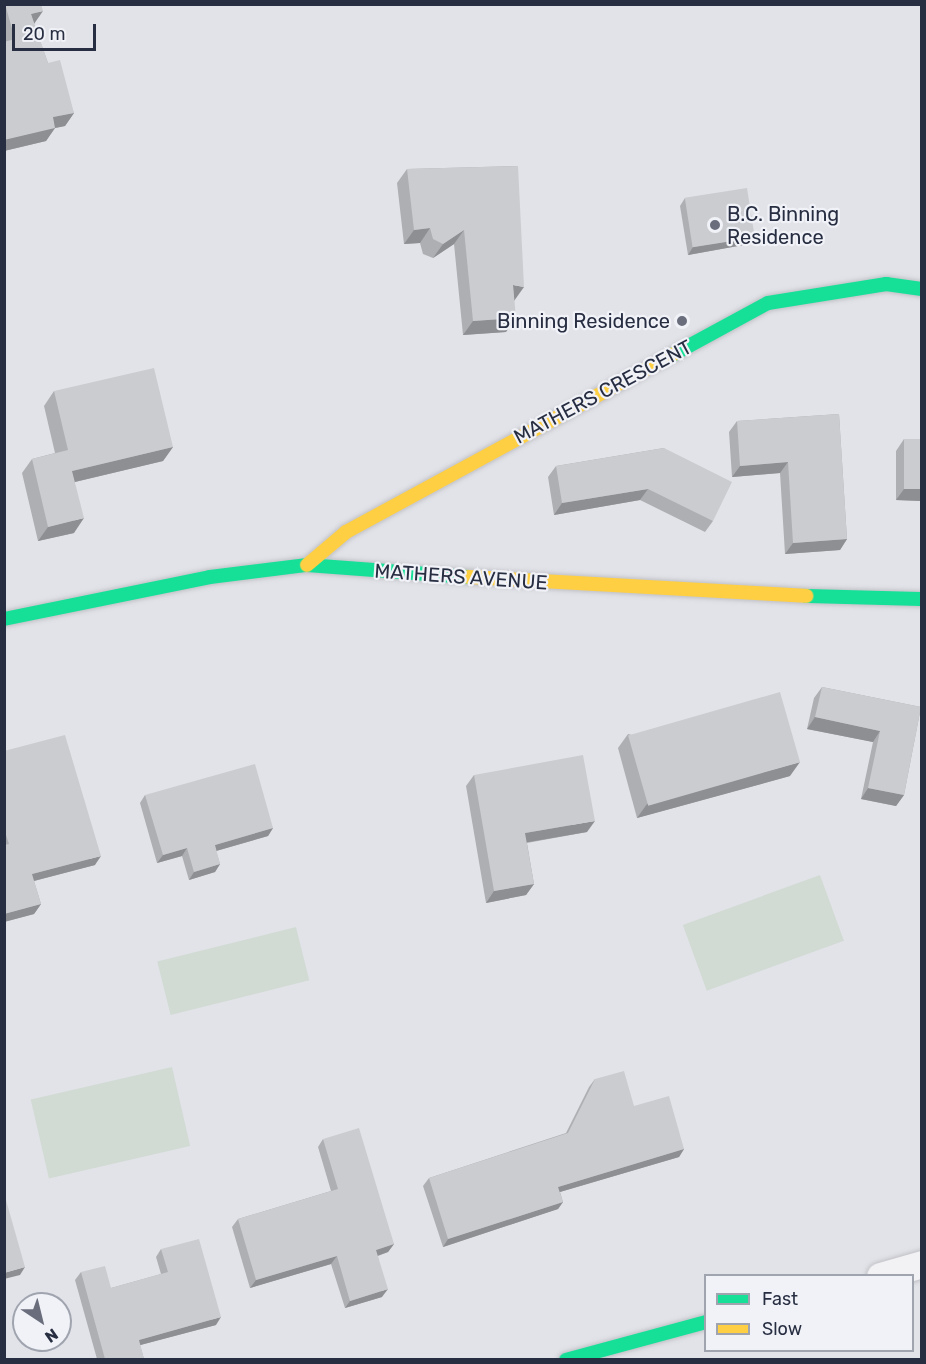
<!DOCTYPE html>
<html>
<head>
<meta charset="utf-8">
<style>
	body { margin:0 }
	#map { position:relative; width:926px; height:1364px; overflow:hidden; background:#e2e3e8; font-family:Rubik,sans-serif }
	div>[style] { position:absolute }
	.green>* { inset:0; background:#d1dbd3; transform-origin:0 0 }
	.roads { filter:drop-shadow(0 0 2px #c0c1c6) drop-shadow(0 0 2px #c0c1c6) }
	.street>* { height:27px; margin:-13.5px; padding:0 13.5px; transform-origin:13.5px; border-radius:13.5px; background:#f2f2f4 }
	.fast>* { height:14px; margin:-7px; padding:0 7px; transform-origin:7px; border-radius:7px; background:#16e098 }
	.slow>* { height:14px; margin:-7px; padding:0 7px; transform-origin:7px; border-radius:7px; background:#ffcf43 }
	.wall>* { inset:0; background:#aeafb3 }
	.shaded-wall>* { inset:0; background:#8d8f92 }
	.building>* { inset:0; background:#caccd0; transform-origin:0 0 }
	.dots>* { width:16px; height:16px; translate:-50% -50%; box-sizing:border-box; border:3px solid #f0f2f7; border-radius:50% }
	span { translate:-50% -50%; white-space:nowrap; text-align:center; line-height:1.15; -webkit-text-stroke:4.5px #f0f2f7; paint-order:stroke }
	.poi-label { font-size:20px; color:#282e42 }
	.left { translate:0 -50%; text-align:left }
	.right { translate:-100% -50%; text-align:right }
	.street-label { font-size:20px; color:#282e42 }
	.frame { position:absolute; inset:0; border:6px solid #282e42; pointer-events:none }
	.legend { position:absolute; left:704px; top:1274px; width:210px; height:78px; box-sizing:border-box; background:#f0f2f7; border:2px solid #a0a4af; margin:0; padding:8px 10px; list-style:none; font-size:18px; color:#282e42 }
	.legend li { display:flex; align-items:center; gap:12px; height:30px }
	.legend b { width:30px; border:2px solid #a0a4af }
	.north { position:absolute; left:12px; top:1292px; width:60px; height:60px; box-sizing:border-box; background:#f0f2f7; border:2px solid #a0a4af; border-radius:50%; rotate:145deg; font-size:16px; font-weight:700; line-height:24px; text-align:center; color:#282e42 }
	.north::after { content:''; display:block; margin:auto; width:21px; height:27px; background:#696d7c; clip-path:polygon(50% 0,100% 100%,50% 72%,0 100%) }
	.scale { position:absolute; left:12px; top:24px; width:84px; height:27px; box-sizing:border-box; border:3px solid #282e42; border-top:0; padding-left:8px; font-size:18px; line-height:21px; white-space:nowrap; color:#282e42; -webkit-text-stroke:4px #f0f2f7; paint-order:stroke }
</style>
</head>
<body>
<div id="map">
	<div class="green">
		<div style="left:820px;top:875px;width:70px;height:146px;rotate:70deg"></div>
		<div style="left:296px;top:927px;width:55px;height:143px;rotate:76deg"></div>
		<div style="left:172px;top:1067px;width:81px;height:145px;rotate:77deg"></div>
	</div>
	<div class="roads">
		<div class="street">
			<div style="left:880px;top:1276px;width:44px;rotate:-15.9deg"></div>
		</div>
		<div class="fast">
			<div style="left:674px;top:354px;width:107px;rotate:-28.5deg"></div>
			<div style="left:768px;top:303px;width:120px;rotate:-9.1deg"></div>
			<div style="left:886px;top:284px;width:36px;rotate:8deg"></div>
			<div style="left:806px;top:596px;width:116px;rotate:1.5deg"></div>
			<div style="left:4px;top:619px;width:210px;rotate:-11.5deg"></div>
			<div style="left:210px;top:577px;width:98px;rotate:-7.1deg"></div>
			<div style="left:307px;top:565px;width:161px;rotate:4.3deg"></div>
			<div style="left:566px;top:1360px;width:145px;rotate:-15.2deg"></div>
		</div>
		<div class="slow">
			<div style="left:307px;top:565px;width:51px;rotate:-40.2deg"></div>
			<div style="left:346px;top:532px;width:373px;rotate:-28.5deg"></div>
			<div style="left:468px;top:577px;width:339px;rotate:3.2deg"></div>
		</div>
	</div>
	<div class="wall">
		<div style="clip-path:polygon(4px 4px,41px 4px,34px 24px,48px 63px,74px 113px,65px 126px,55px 128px,46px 141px,4px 151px)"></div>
		<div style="clip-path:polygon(518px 166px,514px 301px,506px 332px,463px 335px,454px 244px,433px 258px,423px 254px,420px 243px,404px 244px,397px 183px,407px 169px)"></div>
		<div style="clip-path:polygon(685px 198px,749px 244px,688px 255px,680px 206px)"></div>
		<div style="clip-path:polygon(54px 391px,173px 447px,163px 461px,75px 482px,74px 533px,38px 541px,22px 473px,32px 459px,55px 453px,44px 406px)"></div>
		<div style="clip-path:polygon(839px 414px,847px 539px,840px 550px,785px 554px,780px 473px,732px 477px,729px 432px,737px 421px)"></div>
		<div style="clip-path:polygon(904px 439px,921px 439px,921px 501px,896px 500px,896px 451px)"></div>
		<div style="clip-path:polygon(664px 448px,713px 521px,705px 532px,640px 500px,554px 515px,548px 477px,556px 466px)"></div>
		<div style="clip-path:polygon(822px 687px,921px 707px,904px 795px,896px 806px,861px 799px,873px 742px,807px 729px,814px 698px)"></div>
		<div style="clip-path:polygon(628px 734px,790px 776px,637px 818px,618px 748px)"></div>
		<div style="clip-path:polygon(4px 751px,95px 865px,34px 881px,41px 904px,34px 914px,4px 922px)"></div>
		<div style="clip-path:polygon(474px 775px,587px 832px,527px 843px,534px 884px,526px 895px,486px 903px,466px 786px)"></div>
		<div style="clip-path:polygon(145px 795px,273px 828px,268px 836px,216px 851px,220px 864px,215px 872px,189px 880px,182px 856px,157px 863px,140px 803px)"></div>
		<div style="clip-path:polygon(595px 1079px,634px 1106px,684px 1149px,679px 1157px,560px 1192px,563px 1202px,558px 1209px,443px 1247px,423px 1186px,429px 1178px,566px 1133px,589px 1087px)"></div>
		<div style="clip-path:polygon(323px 1139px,394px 1244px,388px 1252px,378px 1256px,382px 1297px,345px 1308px,331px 1264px,250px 1288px,232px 1227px,238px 1219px,331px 1191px,318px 1147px)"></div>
		<div style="clip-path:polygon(161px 1249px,216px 1325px,140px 1345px,144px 1359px,97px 1359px,75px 1280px,81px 1272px,111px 1288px,161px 1274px,156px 1257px)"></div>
	</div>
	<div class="shaded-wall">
		<div style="clip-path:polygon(43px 11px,34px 24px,31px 14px)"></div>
		<div style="clip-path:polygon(74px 113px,65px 126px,55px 128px,46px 141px,4px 151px,4px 140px,53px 117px)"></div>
		<div style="clip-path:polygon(430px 228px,420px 243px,404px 244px,414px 230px)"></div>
		<div style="clip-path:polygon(464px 230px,454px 244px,433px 258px,443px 244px)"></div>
		<div style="clip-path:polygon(755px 237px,749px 244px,688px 255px,693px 247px)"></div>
		<div style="clip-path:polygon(513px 285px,524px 287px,514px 301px)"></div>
		<div style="clip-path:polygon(516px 318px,506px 332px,463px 335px,473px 321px)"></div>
		<div style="clip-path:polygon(173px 447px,163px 461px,62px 485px,72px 471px)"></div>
		<div style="clip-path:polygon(788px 462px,780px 473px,732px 477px,740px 466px)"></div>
		<div style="clip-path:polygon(648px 489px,640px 500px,554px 515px,562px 503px)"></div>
		<div style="clip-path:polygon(904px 489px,921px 489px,921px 501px,896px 500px)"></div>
		<div style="clip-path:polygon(84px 518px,74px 533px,38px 541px,48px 527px)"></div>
		<div style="clip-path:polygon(847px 539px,840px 550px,785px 554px,793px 543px)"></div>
		<div style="clip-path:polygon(815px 717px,880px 731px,873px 742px,807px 729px)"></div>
		<div style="clip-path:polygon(800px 762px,790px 776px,637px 818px,647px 804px)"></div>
		<div style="clip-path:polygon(868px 788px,904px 795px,896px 806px,861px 799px)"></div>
		<div style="clip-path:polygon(595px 821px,587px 832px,517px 844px,525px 833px)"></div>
		<div style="clip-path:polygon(273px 828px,268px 836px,209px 853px,215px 845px)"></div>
		<div style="clip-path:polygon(187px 848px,182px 856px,157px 863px,163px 855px)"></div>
		<div style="clip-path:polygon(101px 856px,95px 865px,26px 883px,32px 874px)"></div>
		<div style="clip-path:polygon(220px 864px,215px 872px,189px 880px,194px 872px)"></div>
		<div style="clip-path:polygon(534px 884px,526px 895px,486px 903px,494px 891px)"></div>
		<div style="clip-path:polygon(41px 904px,34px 914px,4px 922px,4px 914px)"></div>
		<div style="clip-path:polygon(684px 1149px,679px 1157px,553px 1194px,558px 1187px)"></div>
		<div style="clip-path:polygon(563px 1202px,558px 1209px,443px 1247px,448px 1239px)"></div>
		<div style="clip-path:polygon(394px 1244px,388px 1252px,371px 1258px,376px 1250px)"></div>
		<div style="clip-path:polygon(337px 1256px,331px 1264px,250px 1288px,256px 1280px)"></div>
		<div style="clip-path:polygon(25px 1267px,20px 1275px,4px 1279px,4px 1273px)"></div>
		<div style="clip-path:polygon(388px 1289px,382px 1297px,345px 1308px,350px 1301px)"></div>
		<div style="clip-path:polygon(221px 1317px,216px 1325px,133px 1347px,139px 1340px)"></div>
	</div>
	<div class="building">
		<div style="clip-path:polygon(5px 4px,41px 4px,43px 11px,31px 14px,48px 63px,60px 60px,74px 113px,53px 117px,55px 128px,4px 140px,4px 42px,15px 39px)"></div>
		<div style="clip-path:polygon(518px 166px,524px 287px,513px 285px,516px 318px,473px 321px,464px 230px,443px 244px,433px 239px,430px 228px,414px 230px,407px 169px)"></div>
		<div style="left:747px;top:188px;width:50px;height:63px;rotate:81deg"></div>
		<div style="clip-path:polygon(154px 368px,173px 447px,72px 471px,84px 518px,48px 527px,32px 459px,68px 450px,54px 391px)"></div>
		<div style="clip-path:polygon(839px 414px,847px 539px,793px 543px,788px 462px,740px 466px,737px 421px)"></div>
		<div style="left:904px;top:439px;width:17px;height:50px"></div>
		<div style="clip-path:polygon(664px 448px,732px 482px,713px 521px,648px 489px,562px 503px,556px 466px)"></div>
		<div style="clip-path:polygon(822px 687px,921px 707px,904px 795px,868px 788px,880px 731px,815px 717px)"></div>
		<div style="left:780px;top:692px;width:73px;height:158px;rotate:74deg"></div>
		<div style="clip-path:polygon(65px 735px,101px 856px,32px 874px,41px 904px,4px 914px,4px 845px,9px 844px,4px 829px,4px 751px)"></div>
		<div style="clip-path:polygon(583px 755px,595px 821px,525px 833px,534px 884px,494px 891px,474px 775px)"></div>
		<div style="clip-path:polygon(255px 764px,273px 828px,215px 845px,220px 864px,194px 872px,187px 848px,163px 855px,145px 795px)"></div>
		<div style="clip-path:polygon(624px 1071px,634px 1106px,669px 1096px,684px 1149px,558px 1187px,563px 1202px,448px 1239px,429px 1178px,568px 1133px,595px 1079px)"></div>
		<div style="clip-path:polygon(359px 1128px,394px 1244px,376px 1250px,388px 1289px,350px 1301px,337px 1256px,256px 1280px,238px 1219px,338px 1189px,323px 1139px)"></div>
		<div style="clip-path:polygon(4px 1193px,25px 1267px,4px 1273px)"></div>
		<div style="clip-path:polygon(199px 1239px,221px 1317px,139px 1340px,144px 1359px,105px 1359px,81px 1272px,105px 1266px,111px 1288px,168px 1272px,161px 1249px)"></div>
	</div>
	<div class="dots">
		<div style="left:715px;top:225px;background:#696d7c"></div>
		<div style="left:682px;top:321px;background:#696d7c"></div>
	</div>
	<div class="poi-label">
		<span class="left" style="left:727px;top:226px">B.C. Binning<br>Residence</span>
		<span class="right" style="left:670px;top:321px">Binning Residence</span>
	</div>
	<div class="street-label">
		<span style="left:603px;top:392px;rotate:-28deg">MATHERS CRESCENT</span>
		<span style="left:461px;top:577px;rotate:4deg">MATHERS AVENUE</span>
	</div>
	<div class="frame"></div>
	<ul class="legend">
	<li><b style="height:8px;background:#16e098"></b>Fast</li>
	<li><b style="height:8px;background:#ffcf43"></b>Slow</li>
	</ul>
	<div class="north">N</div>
	<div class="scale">20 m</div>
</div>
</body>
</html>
